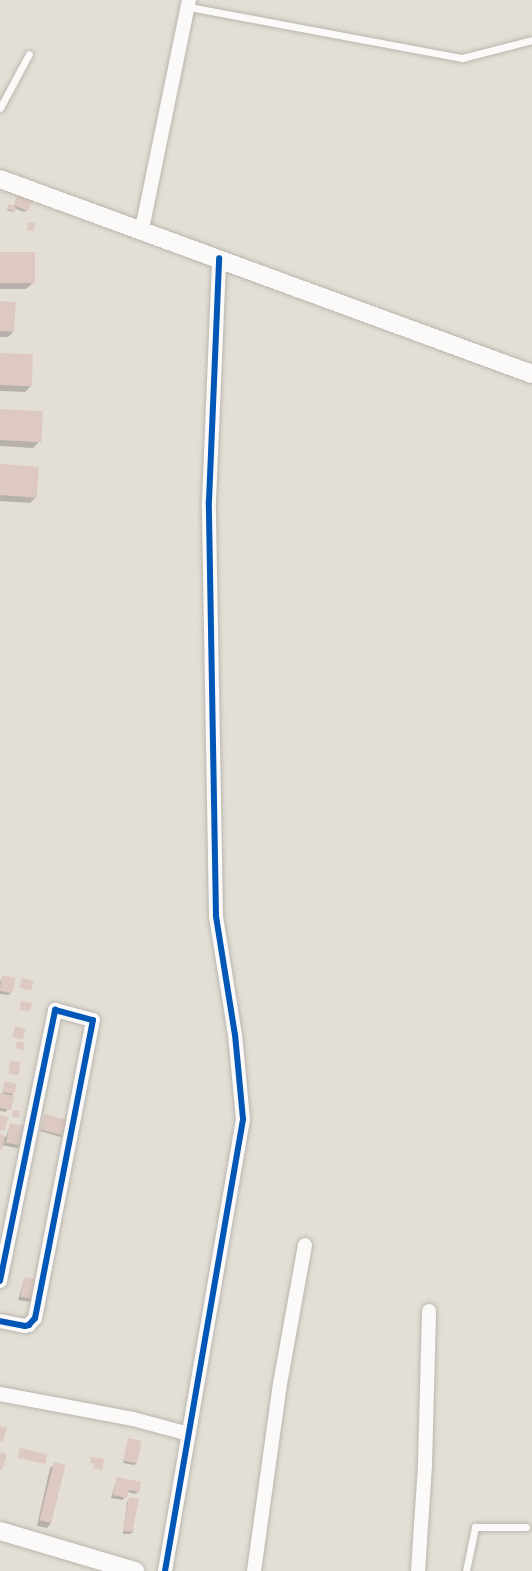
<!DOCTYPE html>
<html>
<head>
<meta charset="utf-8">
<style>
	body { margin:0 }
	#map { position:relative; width:532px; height:1571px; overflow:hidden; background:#e4dfd6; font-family:Georgia,serif }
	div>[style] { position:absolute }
	.shadow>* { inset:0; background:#0003 }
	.building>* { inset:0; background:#ddc9c1; transform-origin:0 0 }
	.roads { filter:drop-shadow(0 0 2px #bab6af) drop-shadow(0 0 2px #bab6af) }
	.service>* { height:7px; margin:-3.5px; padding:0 3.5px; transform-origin:3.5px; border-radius:3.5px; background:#fbfaf9 }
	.minor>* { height:14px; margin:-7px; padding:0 7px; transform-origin:7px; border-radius:7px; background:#fbfaf9 }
	.tertiary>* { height:18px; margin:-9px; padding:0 9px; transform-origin:9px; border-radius:9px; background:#fbfaf9 }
	.cycleway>* { height:6px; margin:-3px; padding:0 3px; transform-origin:3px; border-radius:3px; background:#0057b8 }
	span { translate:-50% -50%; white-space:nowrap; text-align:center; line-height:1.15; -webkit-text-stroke:5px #fff; paint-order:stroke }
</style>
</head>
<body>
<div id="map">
	<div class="shadow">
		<div style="clip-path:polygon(19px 195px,27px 210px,24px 212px,14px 208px,12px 212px,7px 210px,8px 207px,13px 207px)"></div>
		<div style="clip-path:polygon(0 254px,33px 283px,26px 289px,0 289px)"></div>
		<div style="clip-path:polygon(0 303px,14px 331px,8px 337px,0 337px)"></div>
		<div style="clip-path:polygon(0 354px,31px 386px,25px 392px,0 391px)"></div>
		<div style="clip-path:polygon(0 410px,39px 442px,33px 448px,0 446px)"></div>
		<div style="clip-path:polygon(0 466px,36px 497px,30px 503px,0 501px)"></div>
		<div style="clip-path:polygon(3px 976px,11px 992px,9px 995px,0 994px,0 982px)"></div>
		<div style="clip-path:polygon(5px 1084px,13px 1094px,6px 1112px,0 1111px,0 1095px,2px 1095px)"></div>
		<div style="clip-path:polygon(46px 1116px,70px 1122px,64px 1138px,40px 1131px)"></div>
		<div style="clip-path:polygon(10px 1125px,20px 1145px,17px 1148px,1px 1145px,0 1149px,0 1136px,6px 1137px)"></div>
		<div style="clip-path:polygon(24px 1279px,38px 1281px,31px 1302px,18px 1300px)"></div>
		<div style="clip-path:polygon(129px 1440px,137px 1463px,134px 1465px,123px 1463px)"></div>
		<div style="clip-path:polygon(55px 1464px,51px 1523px,47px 1528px,37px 1526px,50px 1468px)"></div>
		<div style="clip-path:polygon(117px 1479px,138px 1491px,136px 1494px,127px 1492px,123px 1500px,111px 1498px)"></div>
		<div style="clip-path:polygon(130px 1499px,133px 1532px,130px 1534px,123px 1534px,127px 1502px)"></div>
	</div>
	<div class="building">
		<div style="left:18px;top:193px;width:16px;height:13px;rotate:22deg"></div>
		<div style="clip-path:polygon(8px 204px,16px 207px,15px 212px,7px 209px)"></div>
		<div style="left:28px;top:222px;width:7px;height:8px;rotate:8deg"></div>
		<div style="left:0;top:252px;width:35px;height:31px"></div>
		<div style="left:0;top:301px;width:16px;height:30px;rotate:4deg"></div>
		<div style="left:0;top:353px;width:33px;height:32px;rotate:2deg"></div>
		<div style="left:0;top:409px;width:43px;height:31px;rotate:3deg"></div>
		<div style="left:0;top:464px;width:39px;height:31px;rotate:4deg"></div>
		<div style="left:3px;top:975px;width:13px;height:16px;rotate:13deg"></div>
		<div style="left:22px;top:978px;width:12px;height:10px;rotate:14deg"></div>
		<div style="left:21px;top:1001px;width:11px;height:9px;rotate:10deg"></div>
		<div style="left:15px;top:1026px;width:11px;height:11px;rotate:15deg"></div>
		<div style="clip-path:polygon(17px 1041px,25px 1043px,23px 1050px,16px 1048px)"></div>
		<div style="left:10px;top:1061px;width:10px;height:13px;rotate:6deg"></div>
		<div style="left:5px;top:1081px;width:12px;height:11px;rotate:14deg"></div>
		<div style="clip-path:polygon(0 1093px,14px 1096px,11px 1110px,0 1108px)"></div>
		<div style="left:13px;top:1110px;width:7px;height:7px;rotate:8deg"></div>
		<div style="left:45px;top:1114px;width:28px;height:16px;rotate:15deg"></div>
		<div style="clip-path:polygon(0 1115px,8px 1117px,4px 1131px,0 1130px)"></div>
		<div style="left:10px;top:1123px;width:15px;height:20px;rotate:11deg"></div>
		<div style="clip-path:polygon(0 1134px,5px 1136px,2px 1150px,0 1149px)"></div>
		<div style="left:24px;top:1277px;width:15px;height:20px;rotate:11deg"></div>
		<div style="clip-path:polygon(0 1426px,7px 1428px,3px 1442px,0 1441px)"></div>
		<div style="left:128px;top:1438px;width:14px;height:23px;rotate:12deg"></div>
		<div style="left:20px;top:1448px;width:28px;height:10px;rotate:13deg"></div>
		<div style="clip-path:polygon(0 1452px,7px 1454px,2px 1470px,0 1470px)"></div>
		<div style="clip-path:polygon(91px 1457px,104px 1459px,102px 1470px,93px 1468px,95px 1464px,90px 1463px)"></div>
		<div style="left:54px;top:1462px;width:12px;height:60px;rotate:14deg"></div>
		<div style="clip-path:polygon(117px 1477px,141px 1482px,140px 1492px,129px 1490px,127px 1498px,113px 1495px)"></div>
		<div style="left:129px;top:1497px;width:10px;height:34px;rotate:11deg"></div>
	</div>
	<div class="roads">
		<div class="service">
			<div style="left:189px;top:7px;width:278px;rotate:10.6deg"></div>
			<div style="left:462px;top:58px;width:72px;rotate:-14.4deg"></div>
			<div style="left:0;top:108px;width:61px;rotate:-61.8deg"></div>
			<div style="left:466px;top:1571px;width:45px;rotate:-78.4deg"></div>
			<div style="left:475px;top:1527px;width:51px"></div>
		</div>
		<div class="minor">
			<div style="left:142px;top:229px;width:234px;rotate:-78.4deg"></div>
			<div style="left:0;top:1281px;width:277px;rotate:-78.5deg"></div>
			<div style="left:55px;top:1010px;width:39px;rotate:15deg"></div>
			<div style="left:93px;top:1020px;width:304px;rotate:101deg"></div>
			<div style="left:35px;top:1318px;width:9px;rotate:131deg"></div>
			<div style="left:29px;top:1325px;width:4px;rotate:166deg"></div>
			<div style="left:25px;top:1326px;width:25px;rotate:-169deg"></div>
			<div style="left:0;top:1394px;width:135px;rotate:10.6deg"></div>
			<div style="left:133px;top:1419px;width:58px;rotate:15deg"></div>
			<div style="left:165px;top:1571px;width:459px;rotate:-80.2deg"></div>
			<div style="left:243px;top:1119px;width:84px;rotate:-95.4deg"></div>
			<div style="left:235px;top:1035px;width:121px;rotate:-99.1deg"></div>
			<div style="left:216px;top:916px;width:415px;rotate:-91deg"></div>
			<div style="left:209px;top:501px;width:243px;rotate:-87.6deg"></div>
			<div style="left:254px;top:1571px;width:189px;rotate:-82.1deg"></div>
			<div style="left:280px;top:1384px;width:141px;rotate:-79.8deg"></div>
			<div style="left:418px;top:1571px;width:106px;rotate:-86.2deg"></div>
			<div style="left:425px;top:1465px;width:154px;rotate:-88.5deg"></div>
		</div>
		<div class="tertiary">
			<div style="left:0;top:179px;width:567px;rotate:20.13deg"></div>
			<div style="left:0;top:1531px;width:141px;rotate:16.5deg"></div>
		</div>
	</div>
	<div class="cycleway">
		<div style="left:0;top:1281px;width:277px;rotate:-78.5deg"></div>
		<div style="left:55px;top:1010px;width:39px;rotate:15deg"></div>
		<div style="left:93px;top:1020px;width:304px;rotate:101deg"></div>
		<div style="left:35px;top:1318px;width:9px;rotate:131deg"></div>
		<div style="left:29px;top:1325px;width:4px;rotate:166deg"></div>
		<div style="left:25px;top:1326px;width:25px;rotate:-169deg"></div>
		<div style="left:165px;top:1571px;width:459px;rotate:-80.2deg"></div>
		<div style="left:243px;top:1119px;width:84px;rotate:-95.4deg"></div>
		<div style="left:235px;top:1035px;width:121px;rotate:-99.1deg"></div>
		<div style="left:216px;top:916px;width:415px;rotate:-91deg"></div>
		<div style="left:209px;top:501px;width:243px;rotate:-87.6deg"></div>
	</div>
</div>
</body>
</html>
